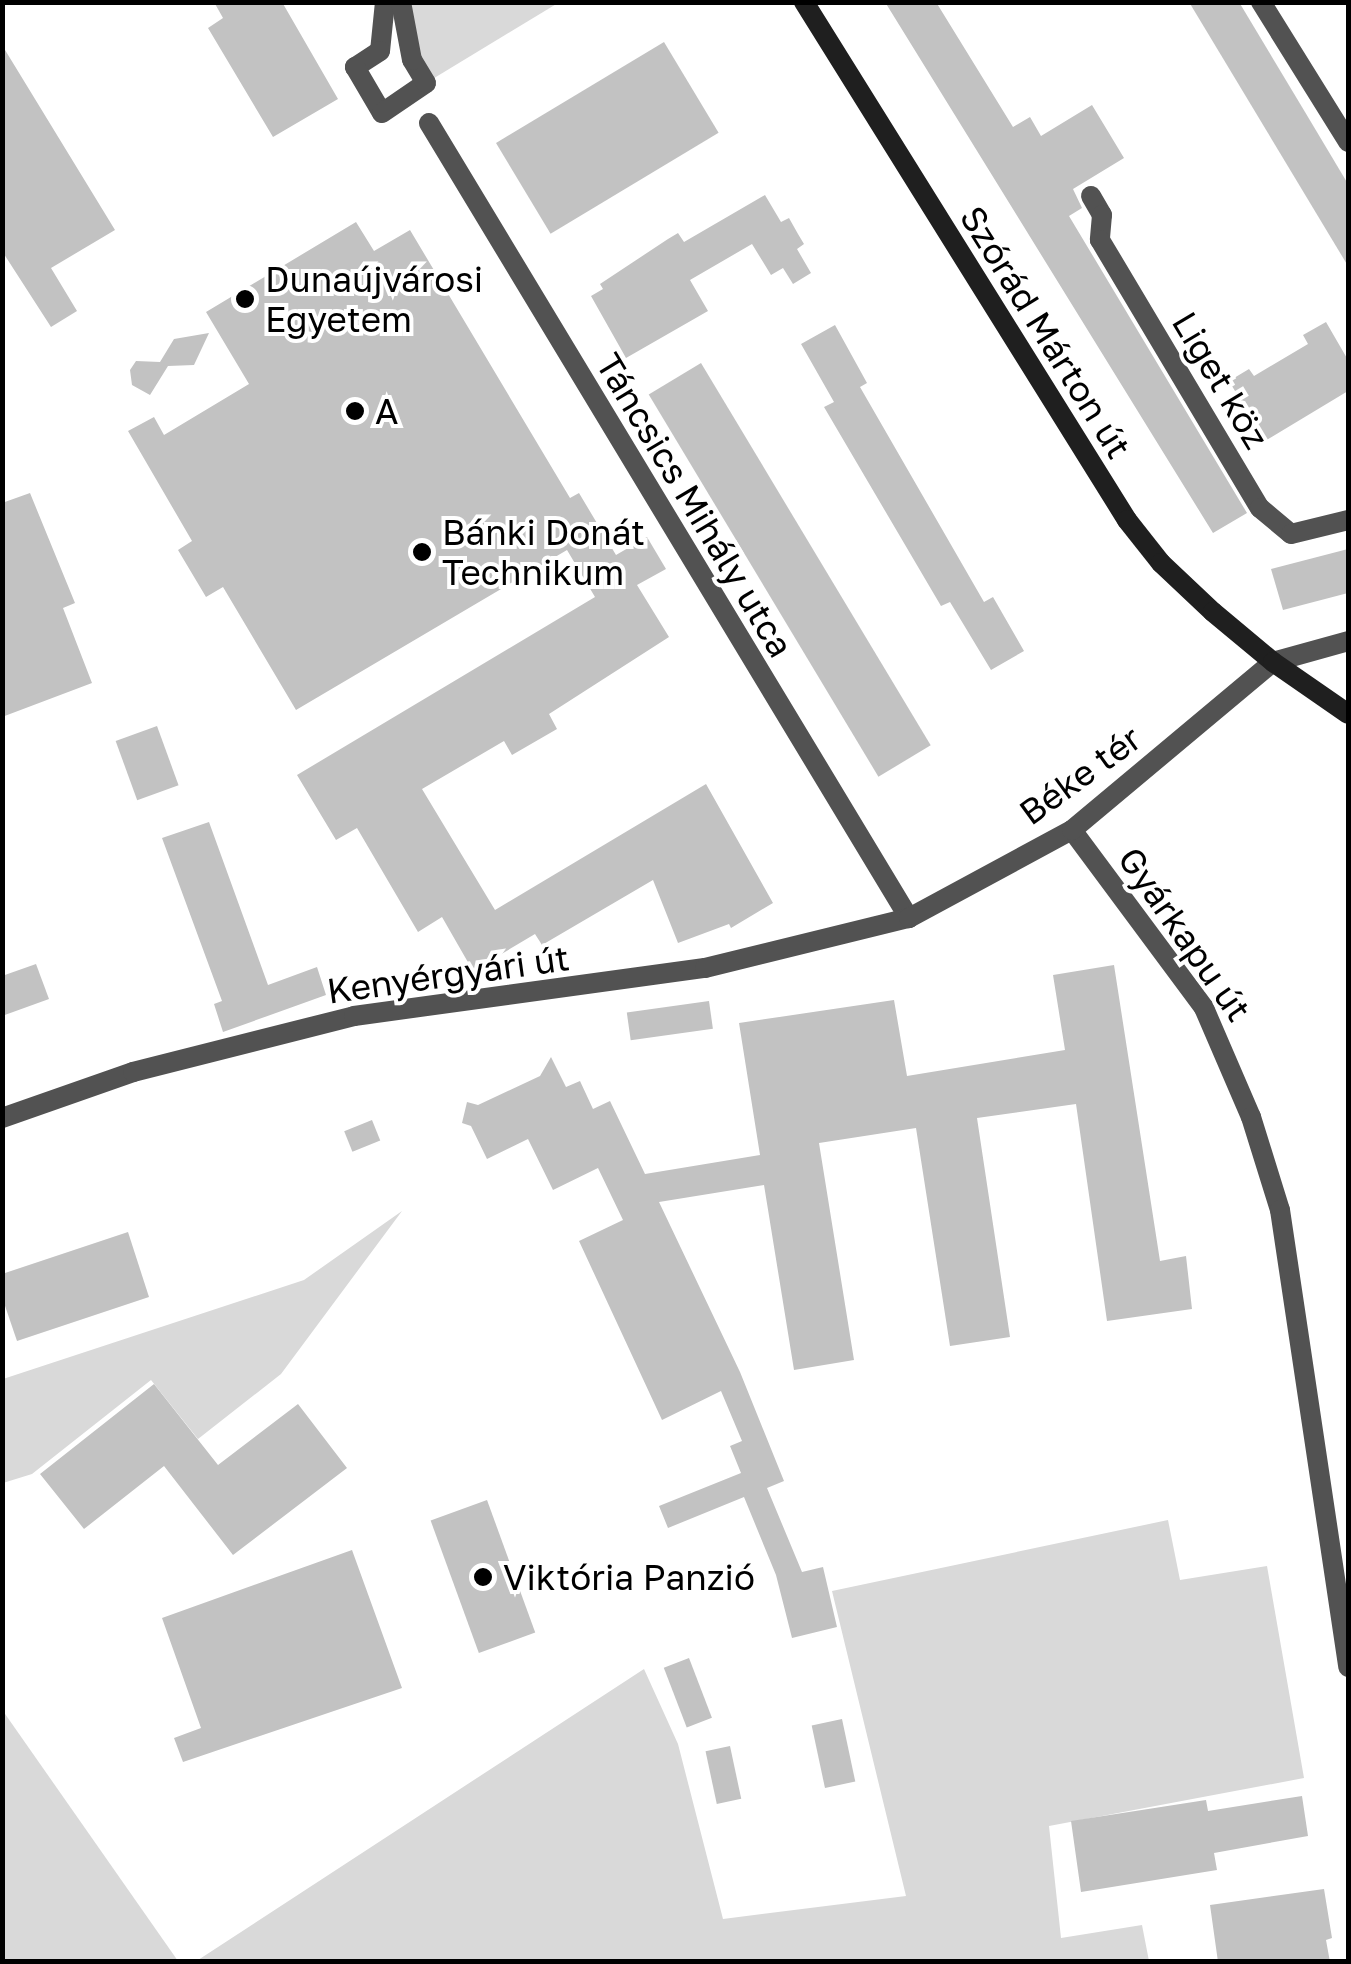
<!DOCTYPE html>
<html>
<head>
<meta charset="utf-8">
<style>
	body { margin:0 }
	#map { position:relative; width:1351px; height:1964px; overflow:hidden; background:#fff; font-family:"Golos Text",sans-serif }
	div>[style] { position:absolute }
	.green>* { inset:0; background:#d9d9d9 }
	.building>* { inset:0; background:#c2c2c2; transform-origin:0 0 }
	.street>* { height:20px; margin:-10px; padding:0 10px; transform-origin:10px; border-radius:10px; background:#525252 }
	.secondary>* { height:20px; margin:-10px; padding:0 10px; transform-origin:10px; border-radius:10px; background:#1f1f1f }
	.dots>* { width:28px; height:28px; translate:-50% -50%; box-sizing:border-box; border:5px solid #fff; border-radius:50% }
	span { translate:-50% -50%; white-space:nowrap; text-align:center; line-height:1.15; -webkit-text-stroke:8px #fff; paint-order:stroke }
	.poi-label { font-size:35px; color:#000 }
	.left { translate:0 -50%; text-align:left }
	.street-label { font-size:35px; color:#000 }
	.frame { position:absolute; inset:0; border:5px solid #000; pointer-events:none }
</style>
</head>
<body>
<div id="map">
	<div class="green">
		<div style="clip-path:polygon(401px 3px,558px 3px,426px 83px)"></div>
		<div style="clip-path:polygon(402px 1211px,281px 1374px,198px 1439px,151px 1380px,32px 1474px,3px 1483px,3px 1379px,304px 1280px)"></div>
		<div style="clip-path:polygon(1168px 1520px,1180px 1580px,1267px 1566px,1304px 1778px,1049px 1826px,1061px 1938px,1142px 1925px,1149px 1961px,195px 1962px,644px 1669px,678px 1744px,723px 1919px,906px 1896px,832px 1591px)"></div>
		<div style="clip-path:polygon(3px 1711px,178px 1961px,3px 1961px)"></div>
	</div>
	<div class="building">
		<div style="clip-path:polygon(214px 2px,282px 2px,338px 99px,273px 137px,208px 28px,223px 18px)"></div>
		<div style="clip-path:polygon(885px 2px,936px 2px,1013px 127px,1030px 117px,1041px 136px,1092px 105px,1124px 158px,1073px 189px,1082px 208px,1069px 216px,1247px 513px,1213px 533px)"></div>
		<div style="clip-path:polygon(1189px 2px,1239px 2px,1305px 112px,1348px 184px,1348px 266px)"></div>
		<div style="left:664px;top:42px;width:106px;height:196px;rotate:59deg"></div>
		<div style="clip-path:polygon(2px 45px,115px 230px,51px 268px,77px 311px,51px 327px,2px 251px)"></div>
		<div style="clip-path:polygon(765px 195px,781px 222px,789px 218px,798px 234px,804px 244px,797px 249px,811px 273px,793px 284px,783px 268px,771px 275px,752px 244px,690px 280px,708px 311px,626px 358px,591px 296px,603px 289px,600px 284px,668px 239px,678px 233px,684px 242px)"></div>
		<div style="clip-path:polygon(356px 222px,374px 251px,410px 230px,570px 498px,579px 493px,616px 555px,647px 537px,666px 569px,637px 585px,669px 637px,549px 714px,557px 729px,512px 755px,504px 741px,422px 789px,495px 910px,706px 784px,773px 903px,731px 928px,729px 924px,678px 943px,653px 880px,542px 945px,535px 934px,473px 971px,442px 917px,418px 932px,357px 828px,336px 840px,297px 775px,595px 597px,567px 550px,296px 710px,223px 587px,206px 597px,178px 550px,192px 541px,128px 431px,154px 417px,164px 435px,249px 384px,206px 312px)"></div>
		<div style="clip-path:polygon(1326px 322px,1348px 360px,1348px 391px,1265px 441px,1229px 381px,1249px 369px,1254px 376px,1308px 344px,1303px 335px)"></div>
		<div style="clip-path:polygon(835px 325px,867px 383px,860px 387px,984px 602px,993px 597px,1024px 651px,991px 670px,950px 602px,941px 606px,824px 407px,834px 402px,801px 344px)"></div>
		<div style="clip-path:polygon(209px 333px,194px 365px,168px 366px,150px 395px,132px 385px,130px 370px,136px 361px,160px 362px,174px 339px)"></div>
		<div style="left:701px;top:363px;width:446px;height:61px;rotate:59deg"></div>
		<div style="clip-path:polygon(30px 493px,75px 603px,63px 608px,92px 683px,2px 717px,2px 503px)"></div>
		<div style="clip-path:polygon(1348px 549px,1348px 593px,1283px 610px,1271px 569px)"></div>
		<div style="left:157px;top:726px;width:63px;height:44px;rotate:70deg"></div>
		<div style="clip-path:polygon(209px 822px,268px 985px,317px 967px,326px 995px,223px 1032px,214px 1004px,222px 1001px,162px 838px)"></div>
		<div style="clip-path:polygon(36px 964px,49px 999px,2px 1016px,2px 976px)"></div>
		<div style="clip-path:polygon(1114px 965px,1160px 1261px,1186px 1256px,1192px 1309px,1107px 1321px,1076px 1104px,977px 1118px,1010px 1337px,950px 1346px,916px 1128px,819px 1143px,854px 1360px,794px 1370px,764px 1185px,659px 1202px,740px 1372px,784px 1481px,767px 1488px,802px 1572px,823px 1567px,837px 1627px,792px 1638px,776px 1575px,744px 1497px,668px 1528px,659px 1506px,741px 1473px,730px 1446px,742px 1441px,721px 1391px,662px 1420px,579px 1241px,623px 1220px,598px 1168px,553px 1190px,528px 1139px,487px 1159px,471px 1126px,462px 1123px,467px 1102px,478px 1105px,540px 1076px,551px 1057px,566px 1087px,580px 1081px,593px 1109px,610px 1101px,645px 1174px,760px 1155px,739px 1023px,894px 1000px,907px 1076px,1065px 1050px,1053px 975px)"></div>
		<div style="left:709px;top:1001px;width:28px;height:83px;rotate:82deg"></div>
		<div style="left:372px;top:1120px;width:22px;height:30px;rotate:68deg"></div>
		<div style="clip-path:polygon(128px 1232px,149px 1297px,17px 1341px,2px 1297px,2px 1274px)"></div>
		<div style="clip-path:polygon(154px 1384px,218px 1465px,298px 1404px,347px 1468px,233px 1555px,164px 1466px,84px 1529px,40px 1474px)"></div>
		<div style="left:487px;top:1500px;width:141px;height:60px;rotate:70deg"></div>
		<div style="clip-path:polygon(352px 1550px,402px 1688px,183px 1762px,174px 1738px,201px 1728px,162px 1618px)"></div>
		<div style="left:689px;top:1658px;width:64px;height:27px;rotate:69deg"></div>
		<div style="left:842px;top:1719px;width:64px;height:31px;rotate:78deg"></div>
		<div style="left:730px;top:1746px;width:54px;height:25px;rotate:78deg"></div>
		<div style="clip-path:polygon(1302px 1796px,1308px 1836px,1214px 1853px,1217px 1870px,1081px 1892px,1071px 1821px,1206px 1800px,1208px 1811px)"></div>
		<div style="clip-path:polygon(1324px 1889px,1332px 1938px,1326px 1940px,1330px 1962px,1218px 1962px,1210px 1905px)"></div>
	</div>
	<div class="street">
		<div style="left:385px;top:2px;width:49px;rotate:95.8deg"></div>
		<div style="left:380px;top:51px;width:30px;rotate:147deg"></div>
		<div style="left:355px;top:67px;width:53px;rotate:59.6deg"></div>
		<div style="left:382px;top:113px;width:53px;rotate:-34.3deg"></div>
		<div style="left:426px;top:83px;width:27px;rotate:-121deg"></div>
		<div style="left:412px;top:60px;width:59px;rotate:-100.7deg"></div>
		<div style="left:1261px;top:2px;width:165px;rotate:58.1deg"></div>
		<div style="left:429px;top:123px;width:929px;rotate:58.88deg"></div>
		<div style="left:1091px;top:196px;width:22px;rotate:60deg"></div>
		<div style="left:1102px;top:215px;width:25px;rotate:95deg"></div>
		<div style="left:1100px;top:240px;width:312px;rotate:59.2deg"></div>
		<div style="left:1260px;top:508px;width:40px;rotate:40deg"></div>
		<div style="left:1291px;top:534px;width:59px;rotate:-13.8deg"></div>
		<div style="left:1072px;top:830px;width:222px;rotate:53.4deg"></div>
		<div style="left:1204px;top:1008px;width:119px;rotate:66.7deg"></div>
		<div style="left:1251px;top:1117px;width:97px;rotate:72.7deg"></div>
		<div style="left:1280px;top:1210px;width:462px;rotate:81.5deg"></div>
		<div style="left:2px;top:1118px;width:139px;rotate:-19.3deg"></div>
		<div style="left:133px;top:1072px;width:228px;rotate:-14.2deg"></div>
		<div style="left:354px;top:1016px;width:354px;rotate:-7.8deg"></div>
		<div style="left:705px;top:968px;width:210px;rotate:-13.8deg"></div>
		<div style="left:909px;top:918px;width:185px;rotate:-28.4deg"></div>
		<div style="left:1072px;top:830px;width:262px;rotate:-39.9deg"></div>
		<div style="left:1273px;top:662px;width:78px;rotate:-15.6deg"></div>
	</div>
	<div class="secondary">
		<div style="left:804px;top:2px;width:610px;rotate:58.05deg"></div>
		<div style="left:1127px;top:520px;width:55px;rotate:51.7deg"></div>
		<div style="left:1161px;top:563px;width:71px;rotate:43.3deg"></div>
		<div style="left:1213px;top:612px;width:78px;rotate:39.8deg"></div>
		<div style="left:1273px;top:662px;width:91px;rotate:34.7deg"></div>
	</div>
	<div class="dots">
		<div style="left:245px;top:299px;background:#000"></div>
		<div style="left:355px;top:411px;background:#000"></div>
		<div style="left:422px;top:552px;background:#000"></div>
		<div style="left:483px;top:1577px;background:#000"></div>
	</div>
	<div class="poi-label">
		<span class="left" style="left:265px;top:299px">Dunaújvárosi<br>Egyetem</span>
		<span class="left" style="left:375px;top:411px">A</span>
		<span class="left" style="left:442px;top:552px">Bánki Donát<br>Technikum</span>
		<span class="left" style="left:503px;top:1577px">Viktória Panzió</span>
	</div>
	<div class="street-label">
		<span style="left:1046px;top:332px;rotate:58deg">Szórád Márton út</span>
		<span style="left:1221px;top:380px;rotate:59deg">Liget köz</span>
		<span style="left:695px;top:505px;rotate:59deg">Táncsics Mihály utca</span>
		<span style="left:1080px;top:775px;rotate:-36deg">Béke tér</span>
		<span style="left:1185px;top:934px;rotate:55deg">Gyárkapu út</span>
		<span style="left:448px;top:974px;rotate:-8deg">Kenyérgyári út</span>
	</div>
	<div class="frame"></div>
</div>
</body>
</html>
